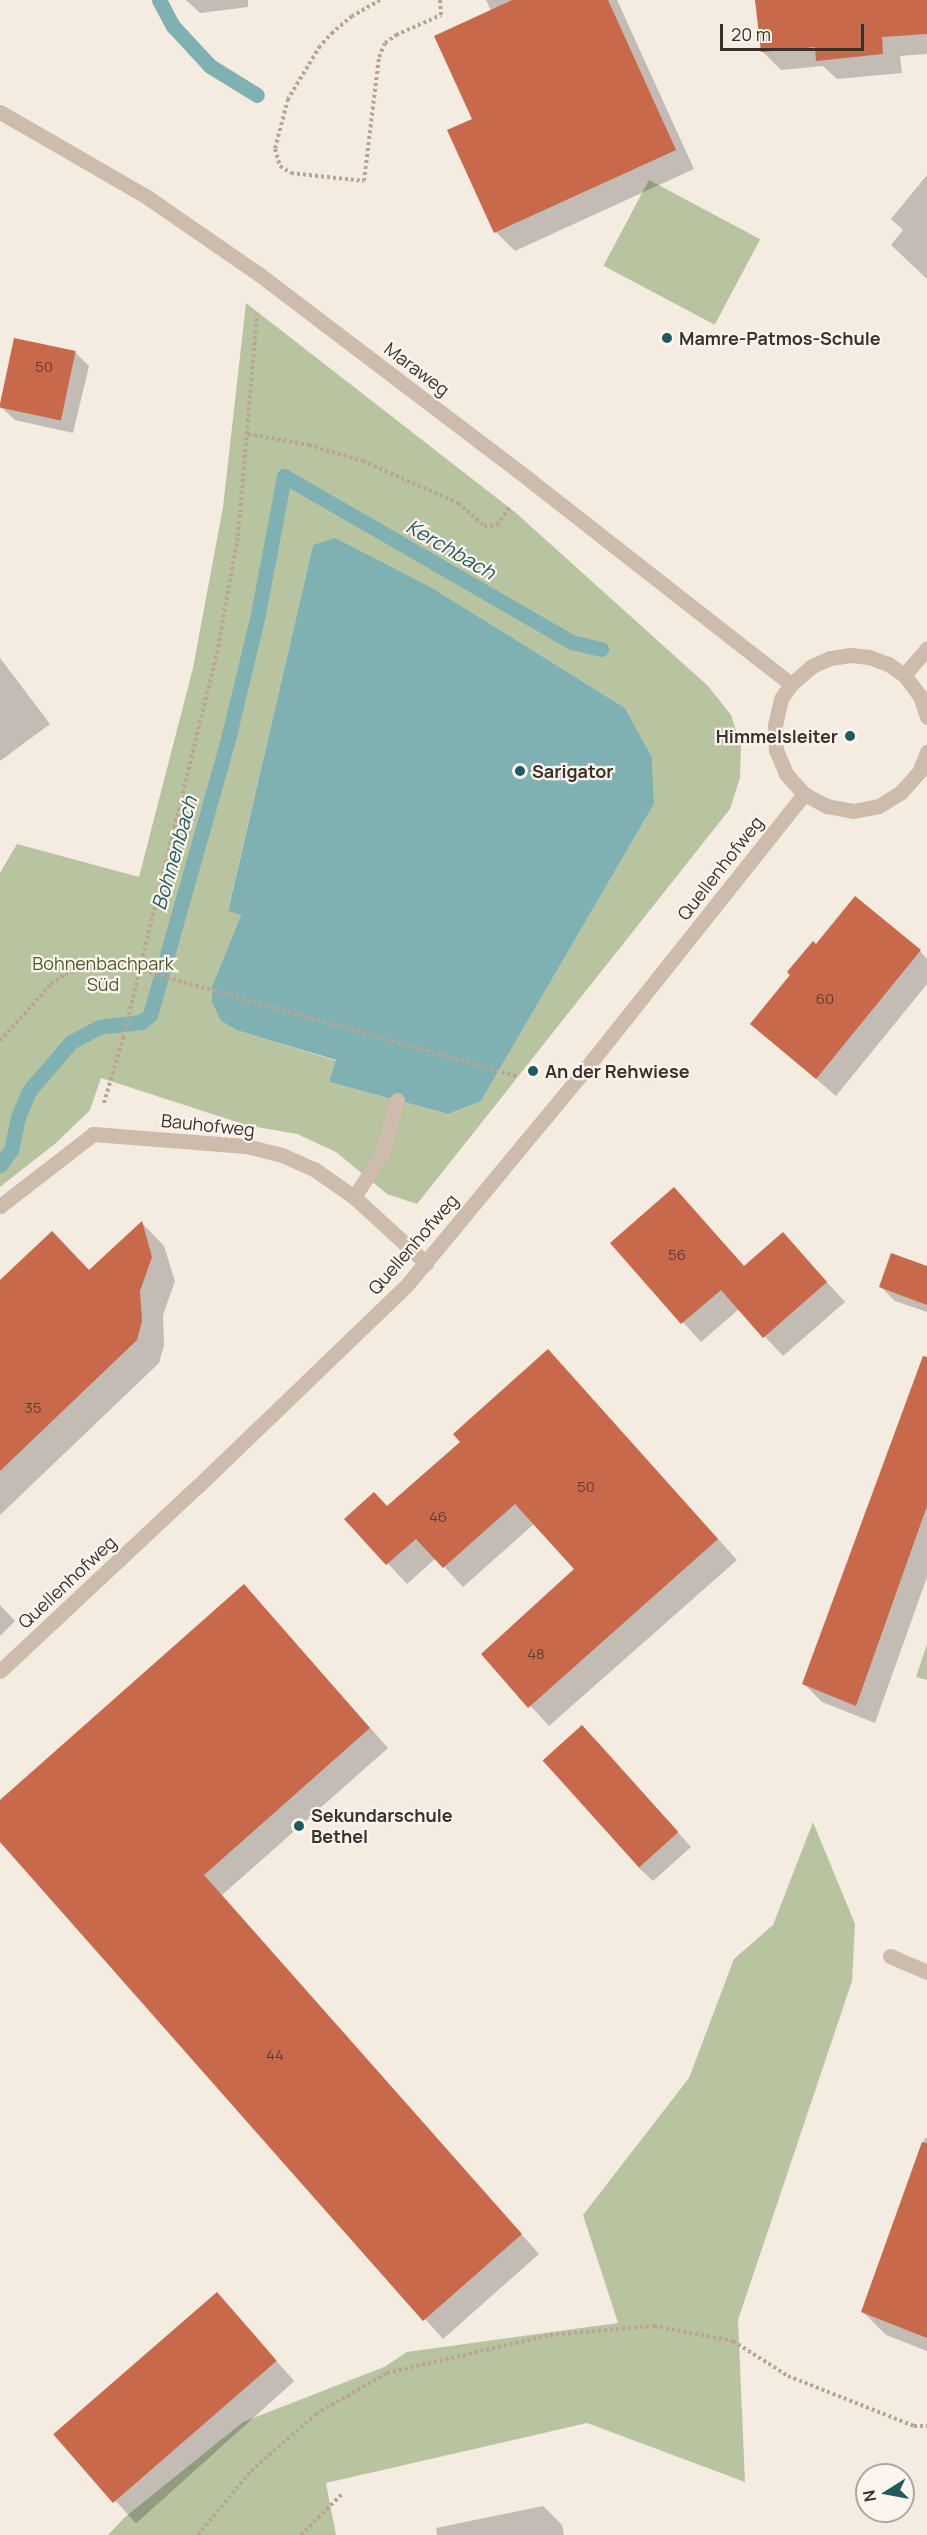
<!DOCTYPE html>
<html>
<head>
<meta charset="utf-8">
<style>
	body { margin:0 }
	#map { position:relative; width:927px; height:2535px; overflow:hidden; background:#f4ebe1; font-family:Manrope,sans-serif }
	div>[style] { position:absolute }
	.green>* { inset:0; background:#b8c4a0; transform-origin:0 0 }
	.water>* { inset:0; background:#7fb0b2 }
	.shadow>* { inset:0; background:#0003; transform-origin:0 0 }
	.stream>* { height:15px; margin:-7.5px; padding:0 7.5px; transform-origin:7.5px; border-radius:7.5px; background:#7fb0b2 }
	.building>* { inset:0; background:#c8694b; transform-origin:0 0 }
	.path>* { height:4px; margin-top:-2px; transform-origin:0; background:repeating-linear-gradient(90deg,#b9a596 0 3px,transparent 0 6px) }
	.lane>* { height:15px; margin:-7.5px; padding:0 7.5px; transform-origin:7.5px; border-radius:7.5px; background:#cdbbac }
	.street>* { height:15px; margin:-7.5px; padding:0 7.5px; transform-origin:7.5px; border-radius:7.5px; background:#cdbbac }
	.dots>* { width:16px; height:16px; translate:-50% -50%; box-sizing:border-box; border:3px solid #fbf5ee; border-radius:50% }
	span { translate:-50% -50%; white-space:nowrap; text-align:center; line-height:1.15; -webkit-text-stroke:4.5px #fbf5ee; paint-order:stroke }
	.number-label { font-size:15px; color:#5e3e33 }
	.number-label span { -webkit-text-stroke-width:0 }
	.poi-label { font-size:18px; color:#3b302b; font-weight:700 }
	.left { translate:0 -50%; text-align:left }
	.right { translate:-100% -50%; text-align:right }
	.street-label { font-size:18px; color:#3b302b }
	.park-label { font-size:18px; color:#4a5a2e }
	.water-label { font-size:20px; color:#1f5a5e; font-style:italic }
	.north { position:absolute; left:855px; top:2463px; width:60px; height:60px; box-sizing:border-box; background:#fbf5ee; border:2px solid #aea6a0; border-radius:50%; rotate:259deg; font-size:16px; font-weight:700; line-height:24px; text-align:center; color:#3b302b }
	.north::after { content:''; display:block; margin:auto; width:21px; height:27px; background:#1f5a5e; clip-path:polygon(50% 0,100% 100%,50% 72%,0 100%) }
	.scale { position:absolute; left:720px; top:24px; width:144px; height:27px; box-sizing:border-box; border:3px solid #3b302b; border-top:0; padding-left:8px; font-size:18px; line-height:21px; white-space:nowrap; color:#3b302b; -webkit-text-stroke:4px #fbf5ee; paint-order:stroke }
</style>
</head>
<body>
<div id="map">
	<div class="green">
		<div style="left:649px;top:180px;width:126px;height:97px;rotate:28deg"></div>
		<div style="clip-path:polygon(evenodd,246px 303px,516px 513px,708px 686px,731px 715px,741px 745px,740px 778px,730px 809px,417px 1204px,387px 1194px,336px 1152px,297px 1134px,246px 1125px,101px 1078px,90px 1110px,56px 1143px,0 1187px,0 873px,17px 844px,139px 877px,193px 668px,223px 507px,246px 303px,313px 545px,434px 589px,625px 708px,652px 757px,654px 804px,481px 1101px,448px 1114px,329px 1082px,337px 1061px,236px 1030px,221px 1021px,212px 986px,241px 915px,228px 910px,313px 545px)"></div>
		<div style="clip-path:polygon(927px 1644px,927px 1680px,916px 1677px)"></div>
		<div style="clip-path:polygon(813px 1822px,855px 1924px,852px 1981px,738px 2320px,745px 2482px,587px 2423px,326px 2483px,336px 2535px,108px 2535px,125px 2517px,243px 2422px,384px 2367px,407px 2352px,618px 2323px,583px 2215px,689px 2078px,734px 1959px,773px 1925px)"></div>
	</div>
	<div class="water">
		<div style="clip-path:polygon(335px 538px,434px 589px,625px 708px,652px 757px,654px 804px,481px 1101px,448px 1114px,329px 1082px,336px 1060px,236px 1030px,221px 1021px,212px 1002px,212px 986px,241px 915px,228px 911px,313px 545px)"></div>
	</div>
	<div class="shadow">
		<div style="clip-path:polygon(186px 0,248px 0,248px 7px,200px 13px)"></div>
		<div style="clip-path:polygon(486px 0,617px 0,694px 169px,515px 251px,496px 232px,449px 131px,474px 120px,491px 11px)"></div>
		<div style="clip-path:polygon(757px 0,927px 0,927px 54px,900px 56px,902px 73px,837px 79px,823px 66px,781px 70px,762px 51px)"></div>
		<div style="clip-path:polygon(927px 175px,927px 279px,891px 245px,903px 230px,891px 219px)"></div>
		<div style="clip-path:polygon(75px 352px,89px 366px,73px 433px,15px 420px,1px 407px)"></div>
		<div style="clip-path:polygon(0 658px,50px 724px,0 761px)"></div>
		<div style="clip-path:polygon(816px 946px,920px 951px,927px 959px,927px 984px,836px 1096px,752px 1024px)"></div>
		<div style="clip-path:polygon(674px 1189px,745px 1267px,783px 1234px,845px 1302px,783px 1356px,739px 1309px,701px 1342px,612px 1243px)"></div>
		<div style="clip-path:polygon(142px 1223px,164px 1246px,175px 1281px,163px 1315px,164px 1345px,159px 1363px,0 1515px,0 1282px,89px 1271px)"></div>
		<div style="clip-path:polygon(927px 1268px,927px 1312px,895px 1301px,881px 1287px)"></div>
		<div style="clip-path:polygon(567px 1371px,737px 1560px,549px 1726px,483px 1654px,577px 1569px,535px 1523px,463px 1587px,436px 1558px,407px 1584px,346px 1519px,388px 1508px)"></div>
		<div style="clip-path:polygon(927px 1417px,927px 1577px,875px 1723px,822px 1702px,803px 1683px)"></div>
		<div style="clip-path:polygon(244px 1586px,388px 1748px,222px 1895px,539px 2254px,443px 2339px,0 1840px,0 1802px)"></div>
		<div style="clip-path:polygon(0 1605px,15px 1621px,0 1636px)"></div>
		<div style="clip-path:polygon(596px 1740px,691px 1847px,653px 1881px,639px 1868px)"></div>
		<div style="clip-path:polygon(925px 2138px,927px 2138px,927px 2351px,886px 2335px,863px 2312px)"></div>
		<div style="left:216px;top:2294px;width:117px;height:213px;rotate:48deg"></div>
		<div style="clip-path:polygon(543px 2506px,562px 2525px,564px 2535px,437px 2535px,436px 2528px)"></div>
	</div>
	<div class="stream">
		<div style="left:159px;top:0;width:30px;rotate:62deg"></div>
		<div style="left:173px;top:26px;width:54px;rotate:47.2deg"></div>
		<div style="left:210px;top:66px;width:55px;rotate:31.7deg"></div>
		<div style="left:0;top:1165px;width:19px;rotate:-54deg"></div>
		<div style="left:11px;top:1150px;width:34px;rotate:-78deg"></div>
		<div style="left:18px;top:1117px;width:28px;rotate:-67deg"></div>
		<div style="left:29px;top:1091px;width:65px;rotate:-49.4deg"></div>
		<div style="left:71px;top:1042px;width:32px;rotate:-28deg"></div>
		<div style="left:99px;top:1027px;width:42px;rotate:-6.8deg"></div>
		<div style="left:141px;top:1022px;width:11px;rotate:-38deg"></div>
		<div style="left:150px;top:1015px;width:291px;rotate:-74.2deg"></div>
		<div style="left:229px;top:735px;width:124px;rotate:-76.5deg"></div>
		<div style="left:258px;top:614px;width:140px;rotate:-79.3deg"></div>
		<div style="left:284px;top:476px;width:332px;rotate:30deg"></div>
		<div style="left:571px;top:642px;width:31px;rotate:13deg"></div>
	</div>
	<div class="building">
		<div style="clip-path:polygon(512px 0,608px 0,676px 150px,494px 233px,447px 130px,472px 119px,434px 36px)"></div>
		<div style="clip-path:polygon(755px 0,927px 0,927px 34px,882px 37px,883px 54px,816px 61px,815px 47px,761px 52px)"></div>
		<div style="left:14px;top:338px;width:63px;height:71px;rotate:12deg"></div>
		<div style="clip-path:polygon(855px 896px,921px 950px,816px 1079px,750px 1024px,790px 975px,787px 972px,813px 941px,816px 944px)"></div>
		<div style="clip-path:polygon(674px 1187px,744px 1266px,783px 1232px,827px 1282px,763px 1338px,721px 1290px,681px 1324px,610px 1243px)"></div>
		<div style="clip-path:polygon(142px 1221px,152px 1257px,140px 1291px,142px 1321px,137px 1340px,0 1471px,0 1280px,52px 1231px,89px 1270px)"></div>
		<div style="clip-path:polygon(891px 1253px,927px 1266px,927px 1305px,879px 1287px)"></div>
		<div style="clip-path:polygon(548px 1349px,718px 1539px,528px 1708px,481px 1654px,574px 1569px,515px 1504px,443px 1568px,416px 1539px,386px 1565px,344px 1519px,374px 1492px,387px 1506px,460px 1442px,453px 1434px)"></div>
		<div style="clip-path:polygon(923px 1356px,927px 1357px,927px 1506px,856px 1706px,802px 1684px)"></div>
		<div style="clip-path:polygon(244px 1584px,370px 1728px,204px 1875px,522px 2234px,423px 2321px,0 1842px,0 1800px)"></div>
		<div style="left:582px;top:1725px;width:144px;height:53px;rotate:48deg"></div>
		<div style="clip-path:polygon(922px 2142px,927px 2143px,927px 2338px,861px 2312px)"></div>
		<div style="left:217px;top:2292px;width:91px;height:217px;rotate:49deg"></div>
	</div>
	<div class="path">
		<div style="left:380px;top:0;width:32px;rotate:150deg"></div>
		<div style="left:352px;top:16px;width:25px;rotate:140deg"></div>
		<div style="left:333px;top:32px;width:19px;rotate:133deg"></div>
		<div style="left:320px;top:46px;width:62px;rotate:121.1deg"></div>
		<div style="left:288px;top:99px;width:52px;rotate:104.6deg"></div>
		<div style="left:275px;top:149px;width:18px;rotate:74deg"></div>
		<div style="left:280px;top:166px;width:13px;rotate:32deg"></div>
		<div style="left:291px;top:173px;width:73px;rotate:6.3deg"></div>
		<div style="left:364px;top:181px;width:125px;rotate:-83.1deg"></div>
		<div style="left:379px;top:57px;width:15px;rotate:-67deg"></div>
		<div style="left:385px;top:43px;width:14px;rotate:-36deg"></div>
		<div style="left:396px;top:35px;width:49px;rotate:-24deg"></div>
		<div style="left:441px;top:15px;width:15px;rotate:-94deg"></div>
		<div style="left:248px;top:434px;width:62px;rotate:10.2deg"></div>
		<div style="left:309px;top:445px;width:56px;rotate:16.5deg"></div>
		<div style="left:363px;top:461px;width:104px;rotate:23.9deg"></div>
		<div style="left:458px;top:503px;width:35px;rotate:41deg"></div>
		<div style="left:484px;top:526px;width:13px;rotate:-4deg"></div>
		<div style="left:497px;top:525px;width:24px;rotate:-54deg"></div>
		<div style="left:0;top:1041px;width:76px;rotate:-48.2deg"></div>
		<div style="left:51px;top:984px;width:17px;rotate:-36deg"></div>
		<div style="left:65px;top:974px;width:46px;rotate:-16.5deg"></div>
		<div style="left:109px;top:961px;width:423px;rotate:15.8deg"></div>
		<div style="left:104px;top:1103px;width:68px;rotate:-73.7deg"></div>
		<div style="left:123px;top:1038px;width:402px;rotate:-76.3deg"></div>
		<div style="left:218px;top:647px;width:113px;rotate:-79.8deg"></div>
		<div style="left:238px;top:536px;width:223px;rotate:-85.1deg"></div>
		<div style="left:198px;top:2535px;width:83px;rotate:-50.4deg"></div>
		<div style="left:251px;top:2471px;width:86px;rotate:-41.2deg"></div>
		<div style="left:316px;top:2414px;width:82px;rotate:-30deg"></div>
		<div style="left:387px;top:2373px;width:167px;rotate:-13.1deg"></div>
		<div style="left:550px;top:2335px;width:104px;rotate:-4.9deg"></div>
		<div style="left:654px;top:2326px;width:80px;rotate:10.8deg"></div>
		<div style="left:733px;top:2341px;width:65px;rotate:32.5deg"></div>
		<div style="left:788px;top:2376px;width:136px;rotate:21.6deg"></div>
		<div style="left:914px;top:2426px;width:13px"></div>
		<div style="left:301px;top:2535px;width:57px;rotate:-45deg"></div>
	</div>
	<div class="lane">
		<div style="left:354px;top:1197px;width:51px;rotate:-56.9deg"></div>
		<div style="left:382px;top:1154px;width:56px;rotate:-74.5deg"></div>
		<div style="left:0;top:1206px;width:118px;rotate:-37.7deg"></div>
		<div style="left:890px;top:1956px;width:40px;rotate:23.4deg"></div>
	</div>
	<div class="street">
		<div style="left:0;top:112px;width:170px;rotate:30deg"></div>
		<div style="left:147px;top:197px;width:137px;rotate:34.6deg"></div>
		<div style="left:260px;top:275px;width:340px;rotate:37.2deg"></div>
		<div style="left:531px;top:481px;width:330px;rotate:38deg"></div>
		<div style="left:904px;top:675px;width:35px;rotate:-49deg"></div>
		<div style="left:927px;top:717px;width:22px;rotate:-108deg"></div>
		<div style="left:920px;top:696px;width:26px;rotate:-127deg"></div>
		<div style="left:904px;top:675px;width:19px;rotate:-145deg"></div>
		<div style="left:888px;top:664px;width:20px;rotate:-160deg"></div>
		<div style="left:869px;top:657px;width:19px;rotate:-174deg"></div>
		<div style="left:850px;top:655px;width:20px;rotate:171deg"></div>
		<div style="left:830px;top:658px;width:20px;rotate:156deg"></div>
		<div style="left:812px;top:666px;width:28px;rotate:139deg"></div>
		<div style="left:791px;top:684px;width:18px;rotate:124deg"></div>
		<div style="left:781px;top:699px;width:26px;rotate:103deg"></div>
		<div style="left:775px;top:724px;width:26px;rotate:88deg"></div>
		<div style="left:776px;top:750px;width:26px;rotate:67deg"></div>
		<div style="left:786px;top:774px;width:27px;rotate:48deg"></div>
		<div style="left:804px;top:794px;width:26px;rotate:28deg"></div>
		<div style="left:827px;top:806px;width:26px;rotate:11deg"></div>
		<div style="left:853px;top:811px;width:26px;rotate:-11deg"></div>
		<div style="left:879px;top:806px;width:26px;rotate:-32deg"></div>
		<div style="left:901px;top:792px;width:27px;rotate:-48deg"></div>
		<div style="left:919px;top:772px;width:22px;rotate:-68deg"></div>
		<div style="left:93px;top:1134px;width:153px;rotate:4.5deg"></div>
		<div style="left:246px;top:1146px;width:37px;rotate:14deg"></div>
		<div style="left:282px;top:1155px;width:35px;rotate:24deg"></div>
		<div style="left:314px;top:1169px;width:49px;rotate:35deg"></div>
		<div style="left:354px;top:1197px;width:98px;rotate:42.5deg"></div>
		<div style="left:0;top:1671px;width:271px;rotate:-43.1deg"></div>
		<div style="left:198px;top:1486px;width:289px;rotate:-43.9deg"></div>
		<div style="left:406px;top:1286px;width:271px;rotate:-50.4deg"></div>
		<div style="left:579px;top:1077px;width:362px;rotate:-51.5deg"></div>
	</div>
	<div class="dots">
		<div style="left:667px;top:338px;background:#1f5a5e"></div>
		<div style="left:850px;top:736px;background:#1f5a5e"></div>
		<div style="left:520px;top:771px;background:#1f5a5e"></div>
		<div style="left:533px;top:1071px;background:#1f5a5e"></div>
		<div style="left:299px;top:1826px;background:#1f5a5e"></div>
	</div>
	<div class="number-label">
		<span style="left:44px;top:367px">50</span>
		<span style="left:825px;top:999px">60</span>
		<span style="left:677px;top:1255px">56</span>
		<span style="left:33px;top:1408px">35</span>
		<span style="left:586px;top:1487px">50</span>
		<span style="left:438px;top:1517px">46</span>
		<span style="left:536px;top:1654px">48</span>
		<span style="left:275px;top:2055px">44</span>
	</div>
	<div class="poi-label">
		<span class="left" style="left:679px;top:338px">Mamre-Patmos-Schule</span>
		<span class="right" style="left:838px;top:736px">Himmelsleiter</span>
		<span class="left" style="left:532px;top:771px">Sarigator</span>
		<span class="left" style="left:545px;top:1071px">An der Rehwiese</span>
		<span class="left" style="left:311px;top:1826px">Sekundarschule<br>Bethel</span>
	</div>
	<div class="street-label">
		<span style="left:417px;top:369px;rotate:37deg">Maraweg</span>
		<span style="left:720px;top:868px;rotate:-52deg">Quellenhofweg</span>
		<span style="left:208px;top:1125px;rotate:6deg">Bauhofweg</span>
		<span style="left:413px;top:1244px;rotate:-49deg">Quellenhofweg</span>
		<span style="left:67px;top:1582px;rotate:-43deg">Quellenhofweg</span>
	</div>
	<div class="park-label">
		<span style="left:103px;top:974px">Bohnenbachpark<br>Süd</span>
	</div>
	<div class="water-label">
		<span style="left:451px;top:549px;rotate:30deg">Kerchbach</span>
		<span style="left:174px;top:853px;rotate:-74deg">Bohnenbach</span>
	</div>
	<div class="north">N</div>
	<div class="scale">20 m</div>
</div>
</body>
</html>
